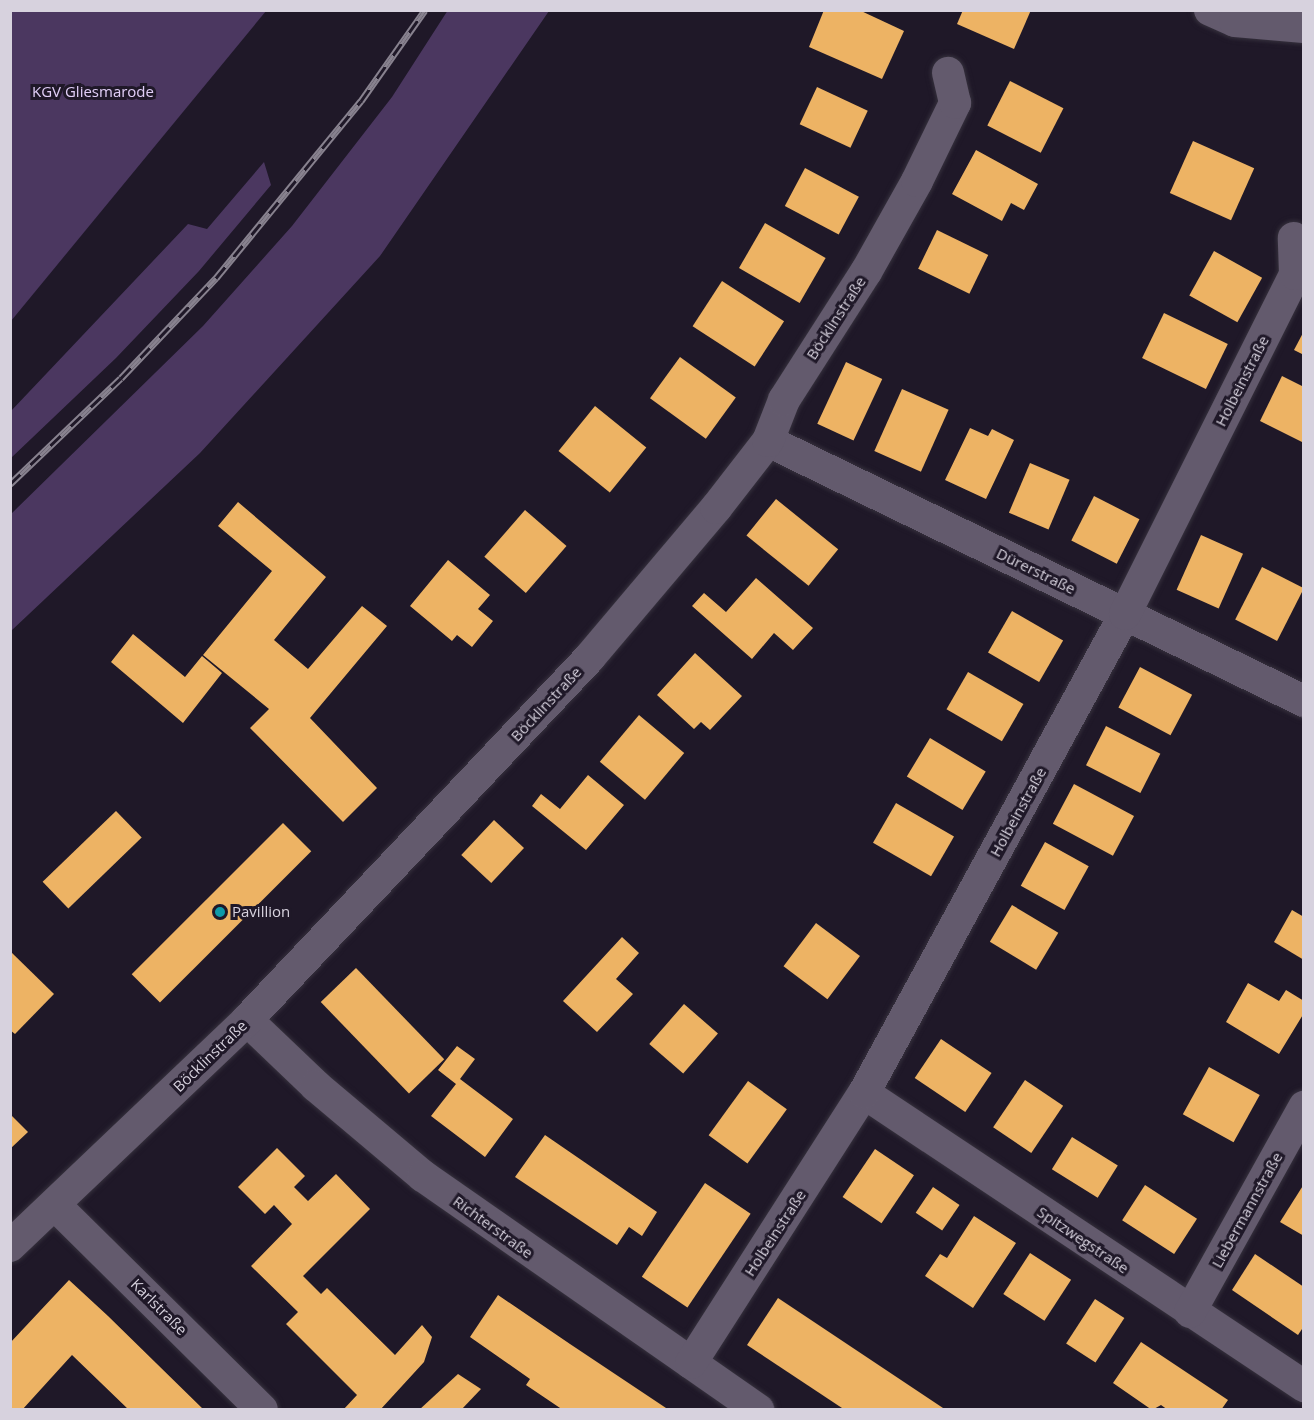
<!DOCTYPE html>
<html>
<head>
<meta charset="utf-8">
<style>
	body { margin:0 }
	#map { position:relative; width:1314px; height:1420px; overflow:hidden; background:#1f1828; font-family:"Open Sans",sans-serif }
	div>[style] { position:absolute }
	.green>* { inset:0; background:#4b3760 }
	.building>* { inset:0; background:#edb364; transform-origin:0 0 }
	.roads { filter:drop-shadow(0 0 2px #36313d) drop-shadow(0 0 2px #36313d) }
	.minor>* { height:32px; margin:-16px; padding:0 16px; transform-origin:16px; border-radius:16px; background:#635a6d }
	.rail>* { height:7px; margin-top:-3.5px; transform-origin:0; background:repeating-linear-gradient(90deg,#1f1828 0 14px,#88828f 0 28px); box-sizing:border-box; border-block:2px solid #88828f }
	.dots>* { width:16px; height:16px; translate:-50% -50%; box-sizing:border-box; border:3px solid #1f1828; border-radius:50% }
	span { translate:-50% -50%; white-space:nowrap; text-align:center; line-height:1.15; -webkit-text-stroke:6px #1f1828; paint-order:stroke }
	.park-label { font-size:15px; color:#e1cef7 }
	.street-label { font-size:15px; color:#d7d2de }
	.poi-label { font-size:15px; color:#d7d2de }
	.left { translate:0 -50%; text-align:left }
	.frame { position:absolute; inset:0; border:12px solid #d7d2de; pointer-events:none }
</style>
</head>
<body>
<div id="map">
	<div class="green">
		<div style="clip-path:polygon(11px 10px,266px 11px,11px 321px,10px 11px)"></div>
		<div style="clip-path:polygon(448px 10px,549px 11px,380px 256px,200px 453px,11px 631px,11px 514px,203px 326px,292px 226px,392px 97px)"></div>
		<div style="clip-path:polygon(264px 162px,271px 185px,199px 271px,116px 358px,11px 458px,11px 411px,188px 224px,207px 229px)"></div>
	</div>
	<div class="building">
		<div style="clip-path:polygon(824px 10px,859px 10px,904px 31px,882px 79px,809px 47px)"></div>
		<div style="clip-path:polygon(963px 10px,1031px 10px,1014px 49px,957px 24px)"></div>
		<div style="left:1010px;top:81px;width:60px;height:50px;rotate:27deg"></div>
		<div style="left:817px;top:87px;width:56px;height:41px;rotate:25deg"></div>
		<div style="left:1193px;top:141px;width:67px;height:57px;rotate:24deg"></div>
		<div style="clip-path:polygon(976px 150px,1038px 184px,1024px 210px,1011px 203px,1002px 221px,952px 194px)"></div>
		<div style="left:805px;top:168px;width:61px;height:43px;rotate:28deg"></div>
		<div style="left:765px;top:223px;width:70px;height:52px;rotate:30deg"></div>
		<div style="left:937px;top:230px;width:57px;height:43px;rotate:26deg"></div>
		<div style="left:1214px;top:251px;width:55px;height:51px;rotate:29deg"></div>
		<div style="left:722px;top:281px;width:74px;height:54px;rotate:33deg"></div>
		<div style="left:1164px;top:313px;width:71px;height:50px;rotate:26deg"></div>
		<div style="clip-path:polygon(1304px 331px,1304px 355px,1294px 350px)"></div>
		<div style="left:680px;top:357px;width:69px;height:51px;rotate:36deg"></div>
		<div style="left:846px;top:362px;width:40px;height:68px;rotate:25deg"></div>
		<div style="clip-path:polygon(1282px 376px,1304px 387px,1304px 443px,1260px 421px)"></div>
		<div style="left:902px;top:389px;width:51px;height:68px;rotate:24deg"></div>
		<div style="left:595px;top:406px;width:66px;height:58px;rotate:39deg"></div>
		<div style="clip-path:polygon(970px 428px,988px 436px,992px 429px,1014px 440px,986px 499px,945px 480px)"></div>
		<div style="left:1030px;top:463px;width:43px;height:54px;rotate:23deg"></div>
		<div style="left:1094px;top:496px;width:51px;height:50px;rotate:27deg"></div>
		<div style="left:776px;top:499px;width:80px;height:47px;rotate:39deg"></div>
		<div style="clip-path:polygon(238px 502px,326px 577px,274px 640px,308px 669px,362px 606px,387px 626px,310px 718px,377px 788px,343px 822px,250px 728px,269px 709px,203px 655px,272px 571px,218px 526px)"></div>
		<div style="left:525px;top:510px;width:55px;height:62px;rotate:41deg"></div>
		<div style="left:1201px;top:535px;width:46px;height:60px;rotate:24deg"></div>
		<div style="clip-path:polygon(448px 560px,490px 595px,478px 609px,493px 621px,472px 647px,457px 635px,452px 641px,410px 606px)"></div>
		<div style="left:1262px;top:567px;width:47px;height:59px;rotate:27deg"></div>
		<div style="clip-path:polygon(756px 578px,813px 628px,793px 650px,774px 633px,752px 659px,692px 606px,704px 593px,726px 612px)"></div>
		<div style="left:1012px;top:611px;width:59px;height:48px;rotate:30deg"></div>
		<div style="clip-path:polygon(133px 634px,185px 677px,202px 656px,222px 673px,183px 723px,111px 662px)"></div>
		<div style="clip-path:polygon(695px 653px,742px 696px,710px 730px,701px 722px,694px 729px,657px 695px)"></div>
		<div style="left:1140px;top:667px;width:59px;height:46px;rotate:28deg"></div>
		<div style="left:968px;top:672px;width:64px;height:43px;rotate:30deg"></div>
		<div style="left:639px;top:715px;width:59px;height:61px;rotate:40deg"></div>
		<div style="left:1106px;top:726px;width:61px;height:44px;rotate:27deg"></div>
		<div style="left:930px;top:738px;width:65px;height:45px;rotate:31deg"></div>
		<div style="clip-path:polygon(588px 775px,624px 805px,586px 850px,532px 806px,541px 794px,560px 809px)"></div>
		<div style="left:1074px;top:784px;width:68px;height:45px;rotate:28deg"></div>
		<div style="left:896px;top:803px;width:67px;height:46px;rotate:30deg"></div>
		<div style="left:116px;top:811px;width:37px;height:102px;rotate:46deg"></div>
		<div style="left:494px;top:820px;width:41px;height:48px;rotate:43deg"></div>
		<div style="left:283px;top:823px;width:40px;height:214px;rotate:45deg"></div>
		<div style="left:1045px;top:842px;width:50px;height:50px;rotate:29deg"></div>
		<div style="left:1012px;top:905px;width:54px;height:43px;rotate:31deg"></div>
		<div style="clip-path:polygon(1292px 910px,1304px 917px,1304px 960px,1274px 942px)"></div>
		<div style="left:816px;top:923px;width:55px;height:54px;rotate:37deg"></div>
		<div style="clip-path:polygon(622px 937px,639px 953px,616px 979px,633px 994px,597px 1032px,563px 1001px)"></div>
		<div style="clip-path:polygon(10px 951px,54px 994px,15px 1034px,10px 1030px)"></div>
		<div style="left:356px;top:968px;width:127px;height:49px;rotate:46deg"></div>
		<div style="clip-path:polygon(1248px 983px,1279px 1001px,1286px 990px,1304px 1001px,1304px 1013px,1279px 1054px,1226px 1022px)"></div>
		<div style="left:684px;top:1004px;width:45px;height:53px;rotate:41deg"></div>
		<div style="left:941px;top:1039px;width:61px;height:47px;rotate:34deg"></div>
		<div style="clip-path:polygon(457px 1046px,475px 1059px,460px 1079px,513px 1119px,485px 1157px,431px 1116px,456px 1084px,438px 1070px)"></div>
		<div style="left:1209px;top:1067px;width:58px;height:54px;rotate:29deg"></div>
		<div style="left:1025px;top:1080px;width:46px;height:57px;rotate:34deg"></div>
		<div style="left:748px;top:1081px;width:48px;height:67px;rotate:36deg"></div>
		<div style="clip-path:polygon(10px 1114px,28px 1132px,10px 1149px)"></div>
		<div style="clip-path:polygon(545px 1135px,657px 1212px,642px 1236px,629px 1227px,617px 1245px,515px 1177px)"></div>
		<div style="left:1072px;top:1137px;width:54px;height:38px;rotate:32deg"></div>
		<div style="clip-path:polygon(277px 1148px,305px 1176px,294px 1187px,308px 1201px,336px 1174px,370px 1209px,303px 1276px,321px 1294px,327px 1288px,395px 1355px,422px 1325px,432px 1337px,424px 1362px,380px 1410px,343px 1410px,357px 1395px,286px 1324px,298px 1312px,251px 1266px,292px 1224px,274px 1205px,265px 1214px,238px 1187px)"></div>
		<div style="left:875px;top:1149px;width:47px;height:58px;rotate:34deg"></div>
		<div style="left:705px;top:1183px;width:55px;height:113px;rotate:34deg"></div>
		<div style="clip-path:polygon(1304px 1184px,1304px 1236px,1280px 1222px)"></div>
		<div style="left:1145px;top:1185px;width:62px;height:42px;rotate:33deg"></div>
		<div style="left:933px;top:1187px;width:32px;height:31px;rotate:34deg"></div>
		<div style="clip-path:polygon(974px 1216px,1016px 1243px,973px 1308px,925px 1276px,940px 1254px,947px 1258px)"></div>
		<div style="left:1030px;top:1253px;width:49px;height:49px;rotate:33deg"></div>
		<div style="clip-path:polygon(1255px 1254px,1304px 1287px,1304px 1326px,1298px 1335px,1232px 1290px)"></div>
		<div style="clip-path:polygon(69px 1280px,108px 1316px,204px 1410px,129px 1410px,72px 1355px,22px 1410px,10px 1409px,10px 1343px)"></div>
		<div style="clip-path:polygon(498px 1295px,570px 1344px,669px 1410px,563px 1410px,526px 1385px,530px 1379px,470px 1337px)"></div>
		<div style="clip-path:polygon(778px 1298px,946px 1410px,845px 1410px,747px 1345px)"></div>
		<div style="left:1095px;top:1299px;width:35px;height:53px;rotate:33deg"></div>
		<div style="clip-path:polygon(1141px 1342px,1228px 1400px,1221px 1410px,1168px 1410px,1161px 1405px,1152px 1410px,1113px 1383px)"></div>
		<div style="clip-path:polygon(458px 1374px,481px 1389px,461px 1410px,419px 1410px)"></div>
	</div>
	<div class="roads">
		<div class="minor">
			<div style="left:1210px;top:10px;width:27px;rotate:24deg"></div>
			<div style="left:1235px;top:21px;width:69px;rotate:5deg"></div>
			<div style="left:768px;top:441px;width:596px;rotate:25.88deg"></div>
			<div style="left:247px;top:1020px;width:95px;rotate:43.7deg"></div>
			<div style="left:316px;top:1086px;width:140px;rotate:40.1deg"></div>
			<div style="left:423px;top:1176px;width:409px;rotate:34.9deg"></div>
			<div style="left:864px;top:1093px;width:529px;rotate:33.66deg"></div>
			<div style="left:55px;top:1205px;width:291px;rotate:44.7deg"></div>
			<div style="left:10px;top:1246px;width:327px;rotate:-43.6deg"></div>
			<div style="left:247px;top:1020px;width:499px;rotate:-46.6deg"></div>
			<div style="left:590px;top:657px;width:195px;rotate:-49.8deg"></div>
			<div style="left:716px;top:508px;width:85px;rotate:-52.2deg"></div>
			<div style="left:768px;top:441px;width:44px;rotate:-68.7deg"></div>
			<div style="left:784px;top:400px;width:152px;rotate:-57.4deg"></div>
			<div style="left:866px;top:272px;width:104px;rotate:-60.7deg"></div>
			<div style="left:917px;top:181px;width:87px;rotate:-64deg"></div>
			<div style="left:955px;top:103px;width:31px;rotate:-103deg"></div>
			<div style="left:1190px;top:1312px;width:235px;rotate:-60.9deg"></div>
			<div style="left:691px;top:1363px;width:321px;rotate:-57.4deg"></div>
			<div style="left:864px;top:1093px;width:545px;rotate:-61.41deg"></div>
			<div style="left:1125px;top:614px;width:380px;rotate:-63.4deg"></div>
			<div style="left:1295px;top:274px;width:36px;rotate:-92deg"></div>
		</div>
	</div>
	<div class="rail">
		<div style="left:10px;top:484px;width:153px;rotate:-43.7deg"></div>
		<div style="left:121px;top:378px;width:138px;rotate:-46.5deg"></div>
		<div style="left:216px;top:278px;width:229px;rotate:-50.7deg"></div>
		<div style="left:361px;top:101px;width:111px;rotate:-54.9deg"></div>
	</div>
	<div class="dots">
		<div style="left:220px;top:912px;background:#0f9aa8"></div>
	</div>
	<div class="park-label">
		<span style="left:93px;top:92px">KGV Gliesmarode</span>
	</div>
	<div class="street-label">
		<span style="left:836px;top:318px;rotate:-57deg">Böcklinstraße</span>
		<span style="left:1242px;top:381px;rotate:-63deg">Holbeinstraße</span>
		<span style="left:1036px;top:571px;rotate:26deg">Dürerstraße</span>
		<span style="left:546px;top:704px;rotate:-47deg">Böcklinstraße</span>
		<span style="left:1018px;top:812px;rotate:-61deg">Holbeinstraße</span>
		<span style="left:210px;top:1056px;rotate:-44deg">Böcklinstraße</span>
		<span style="left:1247px;top:1210px;rotate:-61deg">Liebermannstraße</span>
		<span style="left:493px;top:1227px;rotate:36deg">Richterstraße</span>
		<span style="left:775px;top:1233px;rotate:-57deg">Holbeinstraße</span>
		<span style="left:1083px;top:1240px;rotate:34deg">Spitzwegstraße</span>
		<span style="left:159px;top:1307px;rotate:45deg">Karlstraße</span>
	</div>
	<div class="poi-label">
		<span class="left" style="left:232px;top:912px">Pavillion</span>
	</div>
	<div class="frame"></div>
</div>
</body>
</html>
